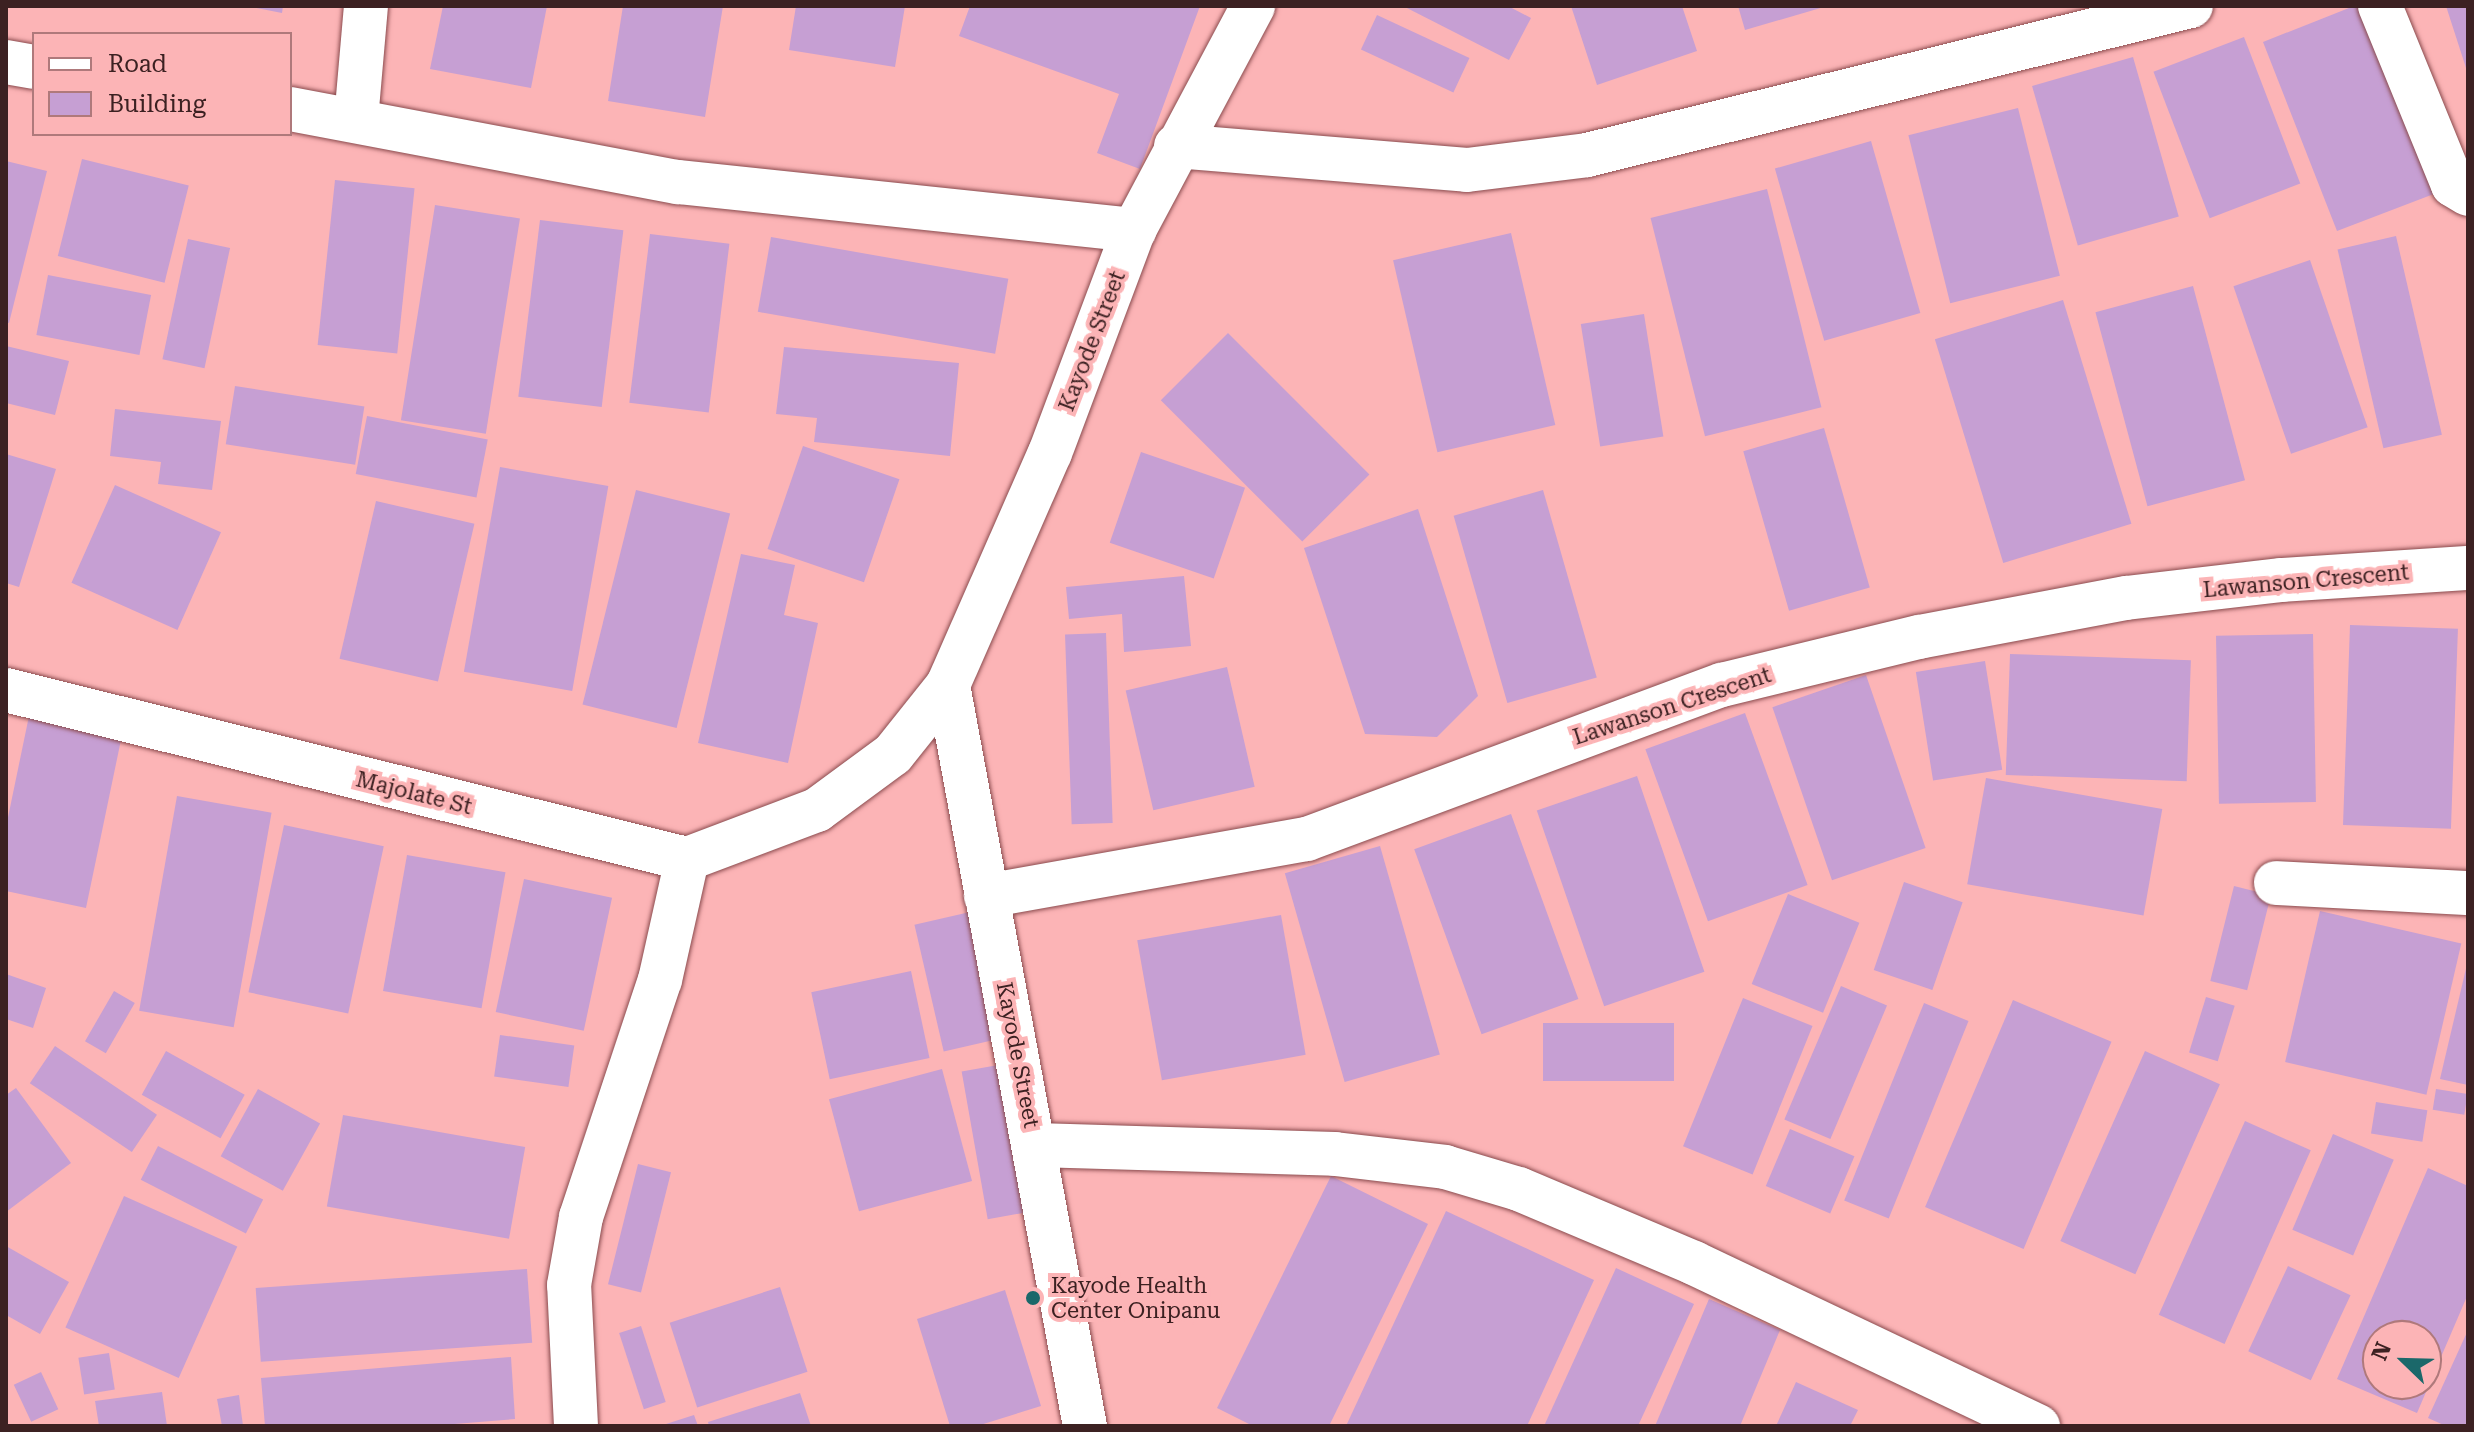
<!DOCTYPE html>
<html>
<head>
<meta charset="utf-8">
<style>
	body { margin:0 }
	#map { position:relative; width:2474px; height:1432px; overflow:hidden; background:#fcb4b6; font-family:"Roboto Serif",serif }
	div>[style] { position:absolute }
	.building>* { inset:0; background:#c69fd3; transform-origin:0 0 }
	.roads { filter:drop-shadow(0 0 2px #8a4b4e) drop-shadow(0 0 2px #8a4b4e) }
	.street>* { height:44px; margin:-22px; padding:0 22px; transform-origin:22px; border-radius:22px; background:#fff }
	.secondary>* { height:44px; margin:-22px; padding:0 22px; transform-origin:22px; border-radius:22px; background:#fff }
	.dots>* { width:22px; height:22px; translate:-50% -50%; box-sizing:border-box; border:4px solid #fcb4b6; border-radius:50% }
	span { translate:-50% -50%; white-space:nowrap; text-align:center; line-height:1.15; -webkit-text-stroke:8px #fcb4b6; paint-order:stroke }
	.street-label { font-size:22px; color:#3c2122 }
	.poi-label { font-size:22px; color:#3c2122 }
	.left { translate:0 -50%; text-align:left }
	.frame { position:absolute; inset:0; border:8px solid #3c2122; pointer-events:none }
	.legend { position:absolute; left:32px; top:32px; width:260px; height:104px; box-sizing:border-box; background:#fcb4b6; border:2px solid #af797b; margin:0; padding:10px 14px; list-style:none; font-size:24px; color:#3c2122 }
	.legend li { display:flex; align-items:center; gap:16px; height:40px }
	.legend b { width:40px; border:2px solid #af797b }
	.north { position:absolute; left:2362px; top:1320px; width:80px; height:80px; box-sizing:border-box; background:#fcb4b6; border:2px solid #af797b; border-radius:50%; rotate:293deg; font-size:22px; font-weight:700; line-height:32px; text-align:center; color:#3c2122 }
	.north::after { content:''; display:block; margin:auto; width:28px; height:36px; background:#1b686a; clip-path:polygon(50% 0,100% 100%,50% 72%,0 100%) }
</style>
</head>
<body>
<div id="map">
	<div class="building">
		<div style="clip-path:polygon(246px 6px,283px 6px,282px 13px)"></div>
		<div style="clip-path:polygon(443px 6px,547px 6px,531px 88px,430px 69px)"></div>
		<div style="clip-path:polygon(623px 6px,723px 6px,705px 117px,608px 101px)"></div>
		<div style="clip-path:polygon(796px 6px,905px 6px,895px 67px,789px 50px)"></div>
		<div style="clip-path:polygon(970px 6px,1200px 6px,1140px 169px,1097px 153px,1119px 94px,959px 36px)"></div>
		<div style="clip-path:polygon(1403px 6px,1508px 6px,1531px 18px,1509px 60px)"></div>
		<div style="clip-path:polygon(1571px 6px,1682px 6px,1697px 51px,1597px 85px)"></div>
		<div style="clip-path:polygon(1738px 6px,1824px 6px,1824px 7px,1745px 30px)"></div>
		<div style="clip-path:polygon(2354px 6px,2366px 6px,2439px 192px,2337px 231px,2263px 42px)"></div>
		<div style="clip-path:polygon(2446px 6px,2468px 6px,2468px 71px,2467px 71px)"></div>
		<div style="left:1377px;top:15px;width:102px;height:38px;rotate:25deg"></div>
		<div style="left:2244px;top:37px;width:157px;height:97px;rotate:69deg"></div>
		<div style="left:2133px;top:57px;width:166px;height:105px;rotate:74deg"></div>
		<div style="left:2018px;top:108px;width:173px;height:113px;rotate:76deg"></div>
		<div style="left:1871px;top:141px;width:179px;height:100px;rotate:74deg"></div>
		<div style="left:82px;top:159px;width:110px;height:100px;rotate:14deg"></div>
		<div style="clip-path:polygon(6px 161px,47px 171px,9px 323px,6px 322px)"></div>
		<div style="left:335px;top:180px;width:80px;height:166px;rotate:6deg"></div>
		<div style="left:1767px;top:189px;width:225px;height:120px;rotate:76deg"></div>
		<div style="left:435px;top:205px;width:86px;height:218px;rotate:9deg"></div>
		<div style="left:540px;top:220px;width:84px;height:178px;rotate:7deg"></div>
		<div style="left:1511px;top:233px;width:197px;height:121px;rotate:77deg"></div>
		<div style="left:650px;top:234px;width:80px;height:170px;rotate:7deg"></div>
		<div style="left:2396px;top:236px;width:204px;height:60px;rotate:77deg"></div>
		<div style="left:771px;top:237px;width:241px;height:76px;rotate:10deg"></div>
		<div style="left:188px;top:239px;width:43px;height:123px;rotate:12deg"></div>
		<div style="left:2310px;top:260px;width:177px;height:81px;rotate:71deg"></div>
		<div style="left:48px;top:275px;width:105px;height:61px;rotate:11deg"></div>
		<div style="left:2193px;top:286px;width:201px;height:101px;rotate:75deg"></div>
		<div style="left:2063px;top:300px;width:234px;height:134px;rotate:73deg"></div>
		<div style="left:1644px;top:314px;width:124px;height:64px;rotate:81deg"></div>
		<div style="left:1228px;top:333px;width:200px;height:95px;rotate:45deg"></div>
		<div style="clip-path:polygon(6px 346px,69px 361px,55px 415px,6px 403px)"></div>
		<div style="clip-path:polygon(784px 347px,959px 363px,950px 456px,814px 442px,817px 418px,776px 414px)"></div>
		<div style="left:235px;top:386px;width:131px;height:59px;rotate:9deg"></div>
		<div style="clip-path:polygon(115px 409px,221px 421px,212px 490px,158px 484px,161px 462px,110px 456px)"></div>
		<div style="left:367px;top:416px;width:123px;height:59px;rotate:11deg"></div>
		<div style="left:1824px;top:428px;width:166px;height:84px;rotate:74deg"></div>
		<div style="left:803px;top:446px;width:102px;height:109px;rotate:19deg"></div>
		<div style="left:1141px;top:452px;width:110px;height:96px;rotate:19deg"></div>
		<div style="clip-path:polygon(6px 454px,56px 469px,19px 587px,6px 583px)"></div>
		<div style="left:500px;top:467px;width:110px;height:208px;rotate:10deg"></div>
		<div style="left:115px;top:485px;width:116px;height:107px;rotate:24deg"></div>
		<div style="left:636px;top:490px;width:97px;height:221px;rotate:14deg"></div>
		<div style="left:1543px;top:490px;width:195px;height:93px;rotate:74deg"></div>
		<div style="left:376px;top:501px;width:101px;height:162px;rotate:13deg"></div>
		<div style="clip-path:polygon(1418px 509px,1478px 696px,1437px 737px,1365px 734px,1304px 548px)"></div>
		<div style="clip-path:polygon(741px 554px,795px 565px,784px 615px,818px 623px,788px 763px,698px 743px)"></div>
		<div style="clip-path:polygon(1184px 576px,1191px 646px,1124px 652px,1122px 614px,1069px 619px,1066px 587px)"></div>
		<div style="left:2350px;top:625px;width:108px;height:200px;rotate:2deg"></div>
		<div style="left:1106px;top:633px;width:190px;height:41px;rotate:88deg"></div>
		<div style="left:2313px;top:634px;width:168px;height:97px;rotate:89deg"></div>
		<div style="left:2010px;top:654px;width:181px;height:121px;rotate:2deg"></div>
		<div style="left:1985px;top:661px;width:110px;height:70px;rotate:81deg"></div>
		<div style="left:1227px;top:667px;width:123px;height:104px;rotate:77deg"></div>
		<div style="left:1866px;top:675px;width:183px;height:99px;rotate:71deg"></div>
		<div style="left:1745px;top:713px;width:183px;height:106px;rotate:70deg"></div>
		<div style="clip-path:polygon(29px 716px,122px 735px,86px 908px,6px 891px,6px 827px)"></div>
		<div style="left:1637px;top:776px;width:207px;height:106px;rotate:71deg"></div>
		<div style="left:1986px;top:778px;width:179px;height:108px;rotate:10deg"></div>
		<div style="left:177px;top:796px;width:96px;height:218px;rotate:10deg"></div>
		<div style="left:1511px;top:814px;width:197px;height:103px;rotate:70deg"></div>
		<div style="left:284px;top:825px;width:102px;height:171px;rotate:12deg"></div>
		<div style="left:1380px;top:846px;width:217px;height:99px;rotate:74deg"></div>
		<div style="left:407px;top:855px;width:100px;height:138px;rotate:10deg"></div>
		<div style="left:524px;top:879px;width:90px;height:136px;rotate:12deg"></div>
		<div style="left:1904px;top:882px;width:62px;height:93px;rotate:19deg"></div>
		<div style="left:2234px;top:886px;width:38px;height:98px;rotate:14deg"></div>
		<div style="left:1788px;top:894px;width:77px;height:97px;rotate:22deg"></div>
		<div style="left:2320px;top:911px;width:145px;height:155px;rotate:13deg"></div>
		<div style="left:970px;top:912px;width:130px;height:57px;rotate:77deg"></div>
		<div style="left:1281px;top:915px;width:142px;height:146px;rotate:80deg"></div>
		<div style="clip-path:polygon(2468px 960px,2468px 1085px,2440px 1079px)"></div>
		<div style="left:911px;top:971px;width:89px;height:102px;rotate:78deg"></div>
		<div style="clip-path:polygon(6px 974px,46px 988px,33px 1028px,6px 1019px)"></div>
		<div style="left:1841px;top:986px;width:50px;height:145px;rotate:23deg"></div>
		<div style="left:114px;top:991px;width:24px;height:58px;rotate:30deg"></div>
		<div style="left:2206px;top:997px;width:30px;height:58px;rotate:17deg"></div>
		<div style="left:1743px;top:998px;width:75px;height:160px;rotate:22deg"></div>
		<div style="left:2013px;top:1000px;width:107px;height:225px;rotate:23deg"></div>
		<div style="left:1924px;top:1003px;width:48px;height:213px;rotate:22deg"></div>
		<div style="left:1674px;top:1023px;width:58px;height:131px;rotate:90deg"></div>
		<div style="left:500px;top:1035px;width:75px;height:42px;rotate:8deg"></div>
		<div style="left:55px;top:1046px;width:123px;height:45px;rotate:34deg"></div>
		<div style="left:166px;top:1051px;width:90px;height:50px;rotate:29deg"></div>
		<div style="left:2145px;top:1051px;width:82px;height:208px;rotate:24deg"></div>
		<div style="left:1004px;top:1064px;width:150px;height:43px;rotate:80deg"></div>
		<div style="left:942px;top:1069px;width:116px;height:117px;rotate:75deg"></div>
		<div style="clip-path:polygon(16px 1088px,71px 1163px,6px 1212px,6px 1095px)"></div>
		<div style="left:258px;top:1089px;width:71px;height:77px;rotate:29deg"></div>
		<div style="left:2436px;top:1089px;width:32px;height:21px;rotate:9deg"></div>
		<div style="left:2376px;top:1102px;width:52px;height:32px;rotate:9deg"></div>
		<div style="left:343px;top:1115px;width:185px;height:93px;rotate:10deg"></div>
		<div style="left:2245px;top:1121px;width:72px;height:212px;rotate:24deg"></div>
		<div style="left:1790px;top:1129px;width:70px;height:62px;rotate:23deg"></div>
		<div style="left:2333px;top:1134px;width:66px;height:104px;rotate:23deg"></div>
		<div style="left:158px;top:1146px;width:118px;height:38px;rotate:27deg"></div>
		<div style="left:638px;top:1164px;width:34px;height:124px;rotate:14deg"></div>
		<div style="clip-path:polygon(evenodd,2428px 1168px,2468px 1186px,2468px 1294px,2417px 1413px,2337px 1379px,2428px 1168px,2378px 1336px,2426px 1336px,2426px 1384px,2378px 1384px,2378px 1336px)"></div>
		<div style="clip-path:polygon(1331px 1176px,1428px 1224px,1329px 1426px,1253px 1426px,1217px 1408px)"></div>
		<div style="left:124px;top:1196px;width:124px;height:144px;rotate:24deg"></div>
		<div style="clip-path:polygon(1446px 1211px,1594px 1280px,1527px 1426px,1346px 1426px)"></div>
		<div style="clip-path:polygon(6px 1246px,69px 1282px,40px 1334px,6px 1315px)"></div>
		<div style="left:2288px;top:1266px;width:69px;height:94px;rotate:25deg"></div>
		<div style="clip-path:polygon(1616px 1268px,1694px 1304px,1638px 1426px,1544px 1426px)"></div>
		<div style="left:527px;top:1269px;width:74px;height:272px;rotate:86deg"></div>
		<div style="left:780px;top:1287px;width:89px;height:116px;rotate:72deg"></div>
		<div style="clip-path:polygon(1005px 1290px,1041px 1406px,977px 1426px,950px 1426px,917px 1319px)"></div>
		<div style="clip-path:polygon(1709px 1299px,1780px 1330px,1740px 1426px,1655px 1426px)"></div>
		<div style="left:641px;top:1326px;width:80px;height:23px;rotate:72deg"></div>
		<div style="clip-path:polygon(2468px 1330px,2468px 1426px,2446px 1426px,2428px 1418px)"></div>
		<div style="left:109px;top:1353px;width:37px;height:31px;rotate:81deg"></div>
		<div style="clip-path:polygon(511px 1357px,515px 1419px,430px 1426px,265px 1426px,261px 1378px)"></div>
		<div style="left:41px;top:1372px;width:41px;height:30px;rotate:65deg"></div>
		<div style="clip-path:polygon(1796px 1382px,1858px 1410px,1850px 1426px,1776px 1426px)"></div>
		<div style="clip-path:polygon(162px 1392px,167px 1426px,99px 1426px,95px 1401px)"></div>
		<div style="clip-path:polygon(800px 1393px,811px 1426px,709px 1426px,708px 1422px)"></div>
		<div style="clip-path:polygon(239px 1395px,243px 1426px,222px 1426px,217px 1399px)"></div>
		<div style="clip-path:polygon(694px 1415px,698px 1426px,663px 1426px,663px 1425px)"></div>
	</div>
	<div class="roads">
		<div class="street">
			<div style="left:2380px;top:6px;width:193px;rotate:67.8deg"></div>
			<div style="left:2453px;top:185px;width:17px;rotate:31deg"></div>
			<div style="left:6px;top:62px;width:28px;rotate:10deg"></div>
			<div style="left:290px;top:109px;width:395px;rotate:10.7deg"></div>
			<div style="left:678px;top:182px;width:459px;rotate:6deg"></div>
			<div style="left:356px;top:120px;width:114px;rotate:-85deg"></div>
			<div style="left:1176px;top:146px;width:292px;rotate:4.7deg"></div>
			<div style="left:1467px;top:170px;width:121px;rotate:-7.1deg"></div>
			<div style="left:1587px;top:155px;width:622px;rotate:-13.86deg"></div>
			<div style="left:2276px;top:883px;width:192px;rotate:3deg"></div>
			<div style="left:986px;top:896px;width:326px;rotate:-10.1deg"></div>
			<div style="left:1307px;top:839px;width:443px;rotate:-20.4deg"></div>
			<div style="left:1722px;top:685px;width:203px;rotate:-13.7deg"></div>
			<div style="left:1919px;top:637px;width:211px;rotate:-10.7deg"></div>
			<div style="left:2126px;top:598px;width:157px;rotate:-6.6deg"></div>
			<div style="left:2282px;top:580px;width:186px;rotate:-3.7deg"></div>
			<div style="left:1036px;top:1145px;width:299px;rotate:1.7deg"></div>
			<div style="left:1335px;top:1154px;width:111px;rotate:6.7deg"></div>
			<div style="left:1445px;top:1167px;width:77px;rotate:16.6deg"></div>
			<div style="left:1519px;top:1189px;width:190px;rotate:22.9deg"></div>
			<div style="left:1694px;top:1263px;width:381px;rotate:25.4deg"></div>
			<div style="left:576px;top:1426px;width:141px;rotate:-92.8deg"></div>
			<div style="left:569px;top:1285px;width:69px;rotate:-80deg"></div>
			<div style="left:581px;top:1217px;width:250px;rotate:-71.6deg"></div>
			<div style="left:660px;top:980px;width:124px;rotate:-77.4deg"></div>
		</div>
		<div class="secondary">
			<div style="left:948px;top:685px;width:754px;rotate:79.53deg"></div>
			<div style="left:6px;top:690px;width:702px;rotate:13.94deg"></div>
			<div style="left:687px;top:859px;width:139px;rotate:-20.7deg"></div>
			<div style="left:817px;top:810px;width:94px;rotate:-36.4deg"></div>
			<div style="left:893px;top:754px;width:88px;rotate:-51.4deg"></div>
			<div style="left:948px;top:685px;width:253px;rotate:-66.3deg"></div>
			<div style="left:1050px;top:453px;width:238px;rotate:-69.4deg"></div>
			<div style="left:1134px;top:230px;width:254px;rotate:-62deg"></div>
		</div>
	</div>
	<div class="dots">
		<div style="left:1033px;top:1298px;background:#1b686a"></div>
	</div>
	<div class="street-label">
		<span style="left:1092px;top:341px;rotate:-69deg">Kayode Street</span>
		<span style="left:2306px;top:581px;rotate:-5deg">Lawanson Crescent</span>
		<span style="left:1672px;top:706px;rotate:-18deg">Lawanson Crescent</span>
		<span style="left:414px;top:793px;rotate:14deg">Majolate St</span>
		<span style="left:1018px;top:1055px;rotate:79deg">Kayode Street</span>
	</div>
	<div class="poi-label">
		<span class="left" style="left:1051px;top:1298px">Kayode Health<br>Center Onipanu</span>
	</div>
	<div class="frame"></div>
	<ul class="legend">
	<li><b style="height:10px;background:#fff"></b>Road</li>
	<li><b style="height:22px;background:#c69fd3"></b>Building</li>
	</ul>
	<div class="north">N</div>
</div>
</body>
</html>
